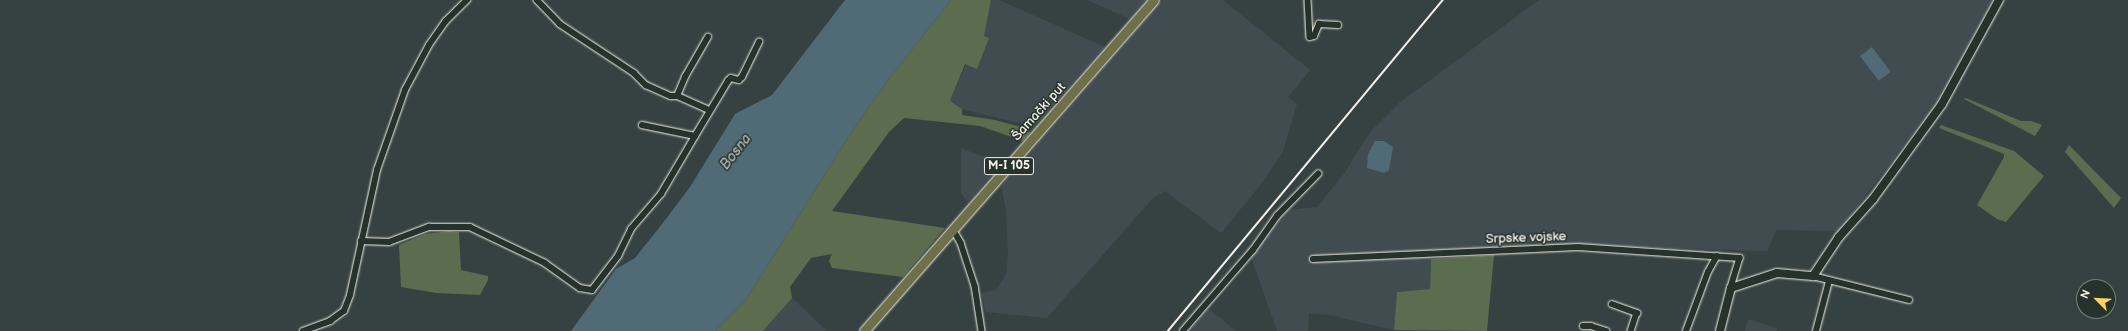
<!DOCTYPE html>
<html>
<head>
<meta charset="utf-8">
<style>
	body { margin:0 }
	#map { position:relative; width:2128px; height:331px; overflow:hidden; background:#364242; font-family:"Balsamiq Sans",sans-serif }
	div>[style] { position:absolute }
	.built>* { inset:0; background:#414c50 }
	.green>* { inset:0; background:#5c6c4e }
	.water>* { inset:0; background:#516b76; transform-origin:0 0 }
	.roads { filter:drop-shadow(0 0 1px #f4f1e8) drop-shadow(0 0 1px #f4f1e8) }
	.street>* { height:5.5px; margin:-2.75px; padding:0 2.75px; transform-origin:2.75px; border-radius:2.75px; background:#26332d }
	.secondary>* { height:8px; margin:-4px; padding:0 4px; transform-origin:4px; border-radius:4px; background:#26332d }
	.primary>* { height:9px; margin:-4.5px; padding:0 4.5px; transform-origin:4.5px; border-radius:4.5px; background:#6f704a }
	.rail>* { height:1.5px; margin:-0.75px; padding:0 0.75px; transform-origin:0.75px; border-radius:0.75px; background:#f4f1e8 }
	span { translate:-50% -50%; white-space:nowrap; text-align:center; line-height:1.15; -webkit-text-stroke:3px #26332d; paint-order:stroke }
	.shield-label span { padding:1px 3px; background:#26332d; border:1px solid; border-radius:3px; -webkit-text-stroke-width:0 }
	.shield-label { font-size:12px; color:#f4f1e8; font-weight:700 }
	.street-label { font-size:13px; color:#f4f1e8 }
	.water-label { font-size:14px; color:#b3bbba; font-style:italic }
	.north { position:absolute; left:2076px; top:279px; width:40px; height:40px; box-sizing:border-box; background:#26332d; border:1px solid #787f78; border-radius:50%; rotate:294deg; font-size:11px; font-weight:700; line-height:16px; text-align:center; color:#f4f1e8 }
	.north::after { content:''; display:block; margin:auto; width:14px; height:18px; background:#ffd166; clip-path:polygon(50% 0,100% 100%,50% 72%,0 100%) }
</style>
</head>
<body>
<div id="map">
	<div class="built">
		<div style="clip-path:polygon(991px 0,999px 0,1105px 47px,1034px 127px,962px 109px,950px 101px,966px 64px,989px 39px,983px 36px)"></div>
		<div style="clip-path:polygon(1087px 0,1146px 0,1130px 19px)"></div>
		<div style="clip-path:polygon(1163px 0,1223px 0,1310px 70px,1288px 97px,1297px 104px,1283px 151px,1262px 183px,1221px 233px,1165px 191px,1153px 198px,1047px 318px,986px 312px,981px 293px,996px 290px,1006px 274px,1008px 255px,1006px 209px,1001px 186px)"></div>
		<div style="clip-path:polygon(1539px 0,1993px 0,1937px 102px,1839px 231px,1777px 230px,1767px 251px,1571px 245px,1431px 249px,1430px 289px,1397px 292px,1394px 330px,1329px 315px,1309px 313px,1308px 331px,1277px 331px,1251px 257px,1287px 210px,1317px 207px,1344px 174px,1370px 132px,1399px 103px)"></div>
		<div style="clip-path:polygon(961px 148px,1002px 164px,970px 200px,967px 201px,961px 193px)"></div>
		<div style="clip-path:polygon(792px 298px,827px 331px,763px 331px)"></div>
		<div style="clip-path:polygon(1208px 308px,1231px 327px,1236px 331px,1189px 331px)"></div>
		<div style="clip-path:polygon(1748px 319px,1776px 328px,1777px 331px,1745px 331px)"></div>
	</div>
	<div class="green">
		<div style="clip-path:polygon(951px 0,991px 0,984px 36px,989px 38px,977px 69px,965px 64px,950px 101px,962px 109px,962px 115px,995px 120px,1025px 128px,1030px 133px,1023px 141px,980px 126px,904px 118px,889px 132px,832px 211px,945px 228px,903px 277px,832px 268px,829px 261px,832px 254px,811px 258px,790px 287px,792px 298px,763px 331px,715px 331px,745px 301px,851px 133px,885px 84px)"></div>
		<div style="clip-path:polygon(1966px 98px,2021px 121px,2031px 121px,2042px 125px,2035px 136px,1964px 99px)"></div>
		<div style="clip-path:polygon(1941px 125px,2014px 151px,2044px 176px,2006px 222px,1997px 219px,1977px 205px,2004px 157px,2004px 154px,1939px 128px)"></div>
		<div style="clip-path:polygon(2069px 145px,2121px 198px,2114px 208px,2065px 152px)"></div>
		<div style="clip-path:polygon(449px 231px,459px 232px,461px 270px,488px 276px,488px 280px,480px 295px,436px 293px,401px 287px,399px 245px,425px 234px)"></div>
		<div style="clip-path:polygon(1494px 255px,1487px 331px,1394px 330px,1397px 292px,1430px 289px,1431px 259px)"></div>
	</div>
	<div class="water">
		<div style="clip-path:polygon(845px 0,951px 0,885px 84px,851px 133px,745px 301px,715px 331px,571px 331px,616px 269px,635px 258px,666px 219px,690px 187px,735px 114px,772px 95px)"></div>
		<div style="left:1872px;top:47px;width:31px;height:15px;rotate:53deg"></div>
		<div style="clip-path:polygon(1375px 141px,1384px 141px,1393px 147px,1389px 170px,1384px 173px,1367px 168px,1368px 154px)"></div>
	</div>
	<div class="roads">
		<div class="street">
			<div style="left:537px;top:0;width:33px;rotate:46deg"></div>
			<div style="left:560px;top:24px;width:89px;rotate:33.5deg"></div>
			<div style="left:634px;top:73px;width:17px;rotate:45deg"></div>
			<div style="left:646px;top:85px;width:27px;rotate:24deg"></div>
			<div style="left:671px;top:96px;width:6px"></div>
			<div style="left:1308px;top:0;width:37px;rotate:87deg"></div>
			<div style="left:1310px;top:37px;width:4px;rotate:-14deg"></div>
			<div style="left:1314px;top:36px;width:13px;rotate:-67deg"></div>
			<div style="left:1319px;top:24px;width:19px;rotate:3deg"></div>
			<div style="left:708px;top:110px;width:34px;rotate:-156deg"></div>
			<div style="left:677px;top:96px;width:21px;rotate:-67deg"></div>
			<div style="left:685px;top:77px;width:46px;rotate:-60.1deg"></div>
			<div style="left:642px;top:125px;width:54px;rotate:11.7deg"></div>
			<div style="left:695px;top:136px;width:64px;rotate:-59deg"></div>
			<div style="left:728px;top:81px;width:4px;rotate:-45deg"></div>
			<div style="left:731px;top:78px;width:8px;rotate:14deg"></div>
			<div style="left:739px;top:80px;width:4px;rotate:-45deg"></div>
			<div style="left:742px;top:77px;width:39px;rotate:-64deg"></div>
			<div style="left:953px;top:229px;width:16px;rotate:60deg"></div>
			<div style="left:961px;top:243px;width:45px;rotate:72deg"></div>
			<div style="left:975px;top:286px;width:46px;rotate:81.2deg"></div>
			<div style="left:361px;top:241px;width:28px;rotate:2deg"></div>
			<div style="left:389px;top:242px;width:43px;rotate:-20.6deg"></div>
			<div style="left:429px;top:227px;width:41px"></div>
			<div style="left:470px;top:227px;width:83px;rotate:25.6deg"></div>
			<div style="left:545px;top:263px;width:43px;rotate:35.5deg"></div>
			<div style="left:580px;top:288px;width:12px;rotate:9deg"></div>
			<div style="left:592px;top:290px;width:43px;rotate:-52.6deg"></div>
			<div style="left:618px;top:256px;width:30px;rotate:-64deg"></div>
			<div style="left:631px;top:229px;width:46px;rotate:-49.4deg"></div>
			<div style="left:661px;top:194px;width:67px;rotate:-59.6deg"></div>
			<div style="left:1313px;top:259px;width:265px;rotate:-2.6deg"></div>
			<div style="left:1578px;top:247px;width:162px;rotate:3.9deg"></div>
			<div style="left:1740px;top:258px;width:31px;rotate:107deg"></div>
			<div style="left:1813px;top:276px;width:99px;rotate:14deg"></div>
			<div style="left:1612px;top:304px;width:27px;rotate:20deg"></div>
			<div style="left:1637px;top:313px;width:19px;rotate:108deg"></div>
			<div style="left:1583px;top:326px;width:8px"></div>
			<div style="left:1591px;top:326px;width:16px;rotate:18deg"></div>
			<div style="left:303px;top:331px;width:29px;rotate:-20deg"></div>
			<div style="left:330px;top:321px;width:17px;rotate:-36deg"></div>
			<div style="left:344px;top:311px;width:17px;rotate:-69deg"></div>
			<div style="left:350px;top:295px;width:128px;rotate:-77.8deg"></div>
			<div style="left:377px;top:170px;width:85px;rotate:-70.7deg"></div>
			<div style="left:405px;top:90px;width:51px;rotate:-61.9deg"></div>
			<div style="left:429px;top:45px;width:29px;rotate:-55deg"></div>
			<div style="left:446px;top:21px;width:30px;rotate:-45deg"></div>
			<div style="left:1183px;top:331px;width:107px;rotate:-49.2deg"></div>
			<div style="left:1253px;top:250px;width:42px;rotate:-54.8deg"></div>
			<div style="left:1277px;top:216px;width:59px;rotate:-45.7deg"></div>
			<div style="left:1686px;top:331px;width:63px;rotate:-69.6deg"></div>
			<div style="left:1708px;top:272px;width:18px;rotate:-61deg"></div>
			<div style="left:1816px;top:331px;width:52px;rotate:-75.4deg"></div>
		</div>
		<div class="secondary">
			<div style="left:1720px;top:331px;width:44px;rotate:-75.7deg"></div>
			<div style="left:1731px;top:288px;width:48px;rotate:-18.1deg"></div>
			<div style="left:1777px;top:273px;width:36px;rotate:5deg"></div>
			<div style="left:1813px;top:276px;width:47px;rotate:-56.3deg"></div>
			<div style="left:1839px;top:237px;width:51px;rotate:-48.2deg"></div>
			<div style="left:1873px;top:199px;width:117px;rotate:-54deg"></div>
			<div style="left:1942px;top:104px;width:119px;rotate:-61.3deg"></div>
		</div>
		<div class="primary">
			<div style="left:864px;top:331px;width:440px;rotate:-48.8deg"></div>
		</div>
	</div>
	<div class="rail">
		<div style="left:1168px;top:331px;width:430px;rotate:-50.3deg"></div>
	</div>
	<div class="shield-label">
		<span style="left:1009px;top:166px">M-I 105</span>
	</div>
	<div class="street-label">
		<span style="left:1039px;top:112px;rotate:-48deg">Šamački put</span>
		<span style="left:1526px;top:238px;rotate:-2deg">Srpske vojske</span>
	</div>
	<div class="water-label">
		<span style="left:736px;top:152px;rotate:-52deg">Bosna</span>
	</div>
	<div class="north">N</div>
</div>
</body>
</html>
